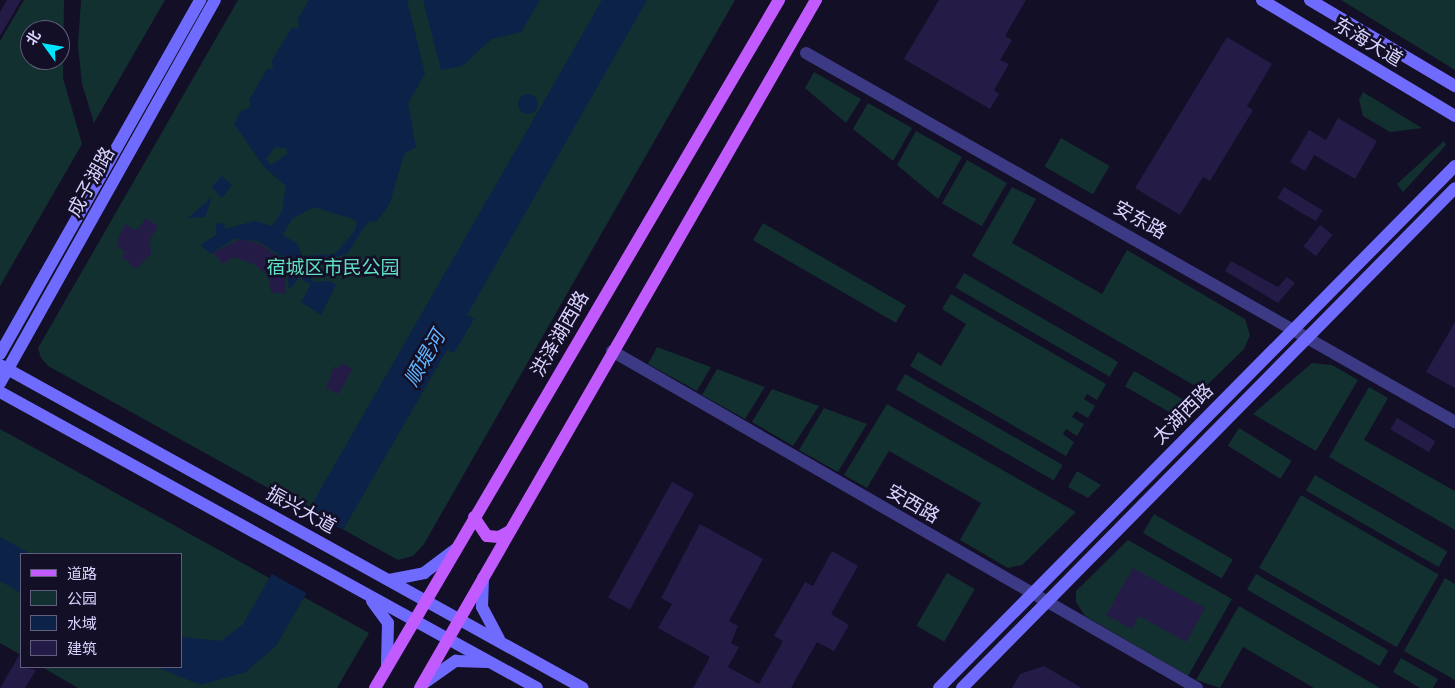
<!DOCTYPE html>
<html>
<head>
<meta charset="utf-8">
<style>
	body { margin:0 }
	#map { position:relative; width:1455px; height:688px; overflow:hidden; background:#130f26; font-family:Mulish,"Noto Sans SC",sans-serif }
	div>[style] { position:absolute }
	.green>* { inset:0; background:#12302f; transform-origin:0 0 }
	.water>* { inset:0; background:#0c2248 }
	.round { border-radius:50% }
	.pier>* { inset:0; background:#130f26; transform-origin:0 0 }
	.building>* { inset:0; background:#241b47; transform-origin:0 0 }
	.street>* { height:12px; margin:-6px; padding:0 6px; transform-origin:6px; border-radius:6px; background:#3d3a85 }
	.secondary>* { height:12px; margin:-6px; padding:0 6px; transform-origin:6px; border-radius:6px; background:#6f6bff }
	.primary>* { height:12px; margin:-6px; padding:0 6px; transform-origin:6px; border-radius:6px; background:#c25bff }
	span { translate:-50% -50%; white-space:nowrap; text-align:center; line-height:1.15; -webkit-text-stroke:5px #130f26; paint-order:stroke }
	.street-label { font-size:19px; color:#d9d4ff }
	.park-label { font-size:19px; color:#5fe0c0 }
	.water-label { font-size:20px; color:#62b6ff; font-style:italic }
	.legend { position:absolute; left:20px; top:553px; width:162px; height:115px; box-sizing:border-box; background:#130f26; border:1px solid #625e7d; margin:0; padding:6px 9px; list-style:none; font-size:15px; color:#d9d4ff }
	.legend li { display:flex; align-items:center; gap:10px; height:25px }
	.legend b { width:25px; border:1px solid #625e7d }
	.north { position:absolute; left:20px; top:20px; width:50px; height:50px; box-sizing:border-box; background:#130f26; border:1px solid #625e7d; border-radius:50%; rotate:302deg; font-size:14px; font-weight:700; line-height:20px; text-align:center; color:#d9d4ff }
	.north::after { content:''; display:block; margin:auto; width:18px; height:22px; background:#00e5ff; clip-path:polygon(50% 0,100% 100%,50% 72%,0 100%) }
</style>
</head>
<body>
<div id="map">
	<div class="green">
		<div style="clip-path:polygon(evenodd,24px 0,64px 0,63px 78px,82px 144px,0 286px,0 41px,24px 0,30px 30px,60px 30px,60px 60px,30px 60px,30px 30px)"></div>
		<div style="clip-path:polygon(81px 0,165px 0,94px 123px,82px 84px,78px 46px)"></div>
		<div style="clip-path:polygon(238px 0,735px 0,424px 544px,413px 556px,398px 560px,48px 366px,41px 358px,38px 348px)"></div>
		<div style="clip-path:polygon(1341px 0,1455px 0,1455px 70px)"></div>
		<div style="clip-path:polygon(814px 72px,861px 99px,846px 123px,805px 88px)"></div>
		<div style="clip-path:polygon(1363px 92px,1422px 128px,1390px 132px,1363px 116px,1359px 100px)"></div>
		<div style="clip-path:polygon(868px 103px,912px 128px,893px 161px,853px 129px)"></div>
		<div style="clip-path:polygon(916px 131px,962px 157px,938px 199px,897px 165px)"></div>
		<div style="left:1061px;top:138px;width:56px;height:33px;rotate:30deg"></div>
		<div style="clip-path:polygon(1444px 141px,1446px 145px,1403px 192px,1397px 184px)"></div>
		<div style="left:967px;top:160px;width:46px;height:50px;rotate:30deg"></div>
		<div style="clip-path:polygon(1012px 187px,1036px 199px,1012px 243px,1102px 294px,1127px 250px,1245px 319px,1250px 335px,1244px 349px,1202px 390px,972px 256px)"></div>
		<div style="left:763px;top:223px;width:165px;height:20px;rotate:30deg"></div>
		<div style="left:964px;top:273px;width:178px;height:17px;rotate:30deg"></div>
		<div style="clip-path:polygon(951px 294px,1106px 384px,1097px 400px,1087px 394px,1084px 399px,1095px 406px,1088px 418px,1076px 411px,1072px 417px,1084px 424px,1077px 436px,1066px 429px,1063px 434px,1074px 442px,1066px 456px,910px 366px,918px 352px,941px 366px,966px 324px,942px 309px)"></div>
		<div style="clip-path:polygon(657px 347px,711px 367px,697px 391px,648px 364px)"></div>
		<div style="clip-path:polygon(1312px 363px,1332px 365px,1358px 380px,1316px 451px,1253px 414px)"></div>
		<div style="clip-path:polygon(717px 369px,765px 387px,745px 419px,702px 395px)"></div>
		<div style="left:1134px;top:371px;width:61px;height:18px;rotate:30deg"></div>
		<div style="left:905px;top:374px;width:182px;height:18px;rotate:30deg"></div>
		<div style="clip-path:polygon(1369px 387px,1388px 398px,1364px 440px,1455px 491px,1455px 530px,1329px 457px)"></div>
		<div style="clip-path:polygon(772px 389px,819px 406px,793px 446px,752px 422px)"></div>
		<div style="clip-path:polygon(887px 404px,1076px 512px,1022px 565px,1008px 568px,960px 540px,981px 503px,889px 451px,867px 488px,844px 475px)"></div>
		<div style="clip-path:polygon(824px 408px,867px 424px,838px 472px,799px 450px)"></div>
		<div style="left:1239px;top:428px;width:62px;height:21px;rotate:32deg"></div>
		<div style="clip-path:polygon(0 429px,369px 633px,337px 688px,78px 688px,42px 667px,181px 667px,181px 554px,21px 554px,21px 655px,0 643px)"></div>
		<div style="clip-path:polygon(1077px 471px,1101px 485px,1088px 498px,1068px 487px)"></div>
		<div style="left:1315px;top:475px;width:153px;height:18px;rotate:30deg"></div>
		<div style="left:1301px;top:495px;width:159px;height:84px;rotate:30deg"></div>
		<div style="left:1154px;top:514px;width:91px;height:22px;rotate:30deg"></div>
		<div style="clip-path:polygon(1128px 540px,1232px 599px,1188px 676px,1085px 616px,1076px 602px,1076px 591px)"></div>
		<div style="left:947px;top:573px;width:32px;height:61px;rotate:30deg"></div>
		<div style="left:1256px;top:574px;width:153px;height:18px;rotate:30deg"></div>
		<div style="clip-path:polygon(1445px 578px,1455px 584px,1455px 680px,1404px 651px)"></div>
		<div style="clip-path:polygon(1239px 606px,1380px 688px,1314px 688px,1243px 647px,1220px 688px,1196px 680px)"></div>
		<div style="clip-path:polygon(1401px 658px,1438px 679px,1433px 688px,1420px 688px,1393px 672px)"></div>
	</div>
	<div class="water">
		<div style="clip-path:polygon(evenodd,309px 0,407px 0,425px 74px,408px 103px,416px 147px,404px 154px,390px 203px,377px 221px,368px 222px,347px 254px,304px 265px,313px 282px,330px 281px,336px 285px,321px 315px,301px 302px,311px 284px,302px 280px,303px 273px,289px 290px,287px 270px,279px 255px,258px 241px,234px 239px,211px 254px,200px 245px,216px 235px,216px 224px,224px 223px,225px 229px,255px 221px,272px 226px,282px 211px,286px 186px,264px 167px,234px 124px,241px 111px,251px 107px,249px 100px,267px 69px,273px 69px,272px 60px,291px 29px,299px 27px,298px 18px,309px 0,275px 147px,285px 148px,288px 153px,271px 165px,266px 159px,275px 147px,309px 0,314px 207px,356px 220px,356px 229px,335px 254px,302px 256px,298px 244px,283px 235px,292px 219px,314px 207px)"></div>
		<div style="clip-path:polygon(423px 0,540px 0,521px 32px,492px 39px,462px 66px,441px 70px)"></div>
		<div style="clip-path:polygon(602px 0,647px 0,467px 315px,474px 319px,454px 353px,447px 350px,276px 646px,246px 672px,201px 685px,156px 667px,181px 667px,181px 637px,221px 641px,243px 624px)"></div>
		<div class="round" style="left:518px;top:94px;width:20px;height:20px"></div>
		<div style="clip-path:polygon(222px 176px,232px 185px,222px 198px,211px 187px)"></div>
		<div style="clip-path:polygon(212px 197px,205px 217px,188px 218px)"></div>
		<div style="clip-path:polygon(0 537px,31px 554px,21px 554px,21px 593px,0 581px)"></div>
	</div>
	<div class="pier">
		<div style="left:307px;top:510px;width:43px;height:73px;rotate:29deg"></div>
	</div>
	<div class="building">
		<div style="clip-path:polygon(7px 0,21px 0,0 36px,0 12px)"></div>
		<div style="clip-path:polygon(939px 0,1026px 0,1005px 36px,1012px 40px,1000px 60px,1009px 64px,994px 90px,999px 94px,990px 109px,904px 59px)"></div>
		<div style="clip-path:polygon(1227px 37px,1272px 64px,1247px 106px,1253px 110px,1210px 181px,1203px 177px,1180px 215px,1135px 188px)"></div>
		<div style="clip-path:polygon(1338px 118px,1377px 141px,1355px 179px,1314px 155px,1305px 171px,1290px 162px,1309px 130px,1326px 140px)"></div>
		<div style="left:1284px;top:187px;width:45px;height:13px;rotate:31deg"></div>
		<div style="clip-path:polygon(146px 218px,158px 226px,150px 239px,151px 254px,136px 269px,122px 257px,125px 252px,117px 246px,119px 235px,126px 224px,136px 231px)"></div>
		<div style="left:1320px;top:225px;width:16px;height:27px;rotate:38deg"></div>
		<div style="clip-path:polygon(240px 239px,260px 244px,278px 257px,286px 273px,286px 294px,271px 292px,268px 275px,254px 264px,234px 257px,223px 264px,213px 253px)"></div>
		<div style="clip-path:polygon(1231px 261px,1278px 287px,1287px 277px,1295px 283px,1278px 303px,1225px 271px)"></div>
		<div style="clip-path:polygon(1455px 322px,1455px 388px,1426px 372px)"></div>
		<div style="clip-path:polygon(342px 363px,353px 369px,338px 394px,326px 388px,334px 366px,338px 369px)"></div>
		<div style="left:1397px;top:418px;width:45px;height:13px;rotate:31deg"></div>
		<div style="left:672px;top:482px;width:25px;height:132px;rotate:29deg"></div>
		<div style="clip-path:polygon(700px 524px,763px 559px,729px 621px,738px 626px,731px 643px,739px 647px,728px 667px,759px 684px,783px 641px,774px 636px,805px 582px,813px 586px,832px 551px,858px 566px,831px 614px,849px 625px,834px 651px,817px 642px,791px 688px,693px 688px,710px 657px,658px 628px,672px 604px,661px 598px)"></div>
		<div style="clip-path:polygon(1133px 568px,1205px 608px,1186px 642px,1139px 616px,1132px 629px,1106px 615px)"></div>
		<div style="clip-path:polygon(21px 652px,21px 667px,36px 670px,25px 688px,0 688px)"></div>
		<div style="clip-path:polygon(1044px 666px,1082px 688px,1012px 688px,1020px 674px)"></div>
	</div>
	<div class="street">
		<div style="left:806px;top:53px;width:747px;rotate:29.62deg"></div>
		<div style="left:612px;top:351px;width:675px;rotate:29.94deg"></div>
	</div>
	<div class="secondary">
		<div style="left:1262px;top:0;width:225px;rotate:31deg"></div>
		<div style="left:1310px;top:0;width:169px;rotate:30.7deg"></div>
		<div style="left:0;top:354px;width:407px;rotate:-60.5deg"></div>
		<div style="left:0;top:365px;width:666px;rotate:28.99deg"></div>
		<div style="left:0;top:383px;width:439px;rotate:-60.7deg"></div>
		<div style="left:0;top:392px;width:613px;rotate:28.86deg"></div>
		<div style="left:483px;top:578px;width:29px;rotate:92deg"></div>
		<div style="left:482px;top:607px;width:36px;rotate:62deg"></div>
		<div style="left:389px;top:580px;width:36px;rotate:-11deg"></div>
		<div style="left:424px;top:573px;width:39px;rotate:-37deg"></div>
		<div style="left:372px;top:601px;width:27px;rotate:54deg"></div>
		<div style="left:388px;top:623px;width:42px;rotate:91.4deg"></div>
		<div style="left:424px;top:683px;width:39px;rotate:-35deg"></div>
		<div style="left:456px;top:661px;width:31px;rotate:2deg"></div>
		<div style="left:939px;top:688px;width:734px;rotate:-45.33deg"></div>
		<div style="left:962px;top:688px;width:702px;rotate:-45.4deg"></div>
	</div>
	<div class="primary">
		<div style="left:474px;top:517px;width:23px;rotate:56deg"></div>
		<div style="left:487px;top:536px;width:12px;rotate:5deg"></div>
		<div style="left:499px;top:537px;width:13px;rotate:-29deg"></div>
		<div style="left:375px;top:688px;width:798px;rotate:-59.58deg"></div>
		<div style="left:420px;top:688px;width:794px;rotate:-60.08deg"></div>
	</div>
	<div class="street-label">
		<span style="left:1368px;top:42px;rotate:31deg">东海大道</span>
		<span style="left:91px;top:182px;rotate:-61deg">成子湖路</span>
		<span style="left:1140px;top:220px;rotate:29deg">安东路</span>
		<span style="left:560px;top:334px;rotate:-60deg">洪泽湖西路</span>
		<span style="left:1183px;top:414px;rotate:-45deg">太湖西路</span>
		<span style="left:913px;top:504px;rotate:30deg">安西路</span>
		<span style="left:301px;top:510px;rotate:29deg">振兴大道</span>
	</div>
	<div class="park-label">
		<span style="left:333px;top:268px">宿城区市民公园</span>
	</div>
	<div class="water-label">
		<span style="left:424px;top:358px;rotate:-60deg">顺堤河</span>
	</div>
	<ul class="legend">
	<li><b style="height:6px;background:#c25bff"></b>道路</li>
	<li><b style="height:14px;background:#12302f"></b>公园</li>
	<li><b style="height:14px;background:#0c2248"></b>水域</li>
	<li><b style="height:14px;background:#241b47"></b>建筑</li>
	</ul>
	<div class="north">北</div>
</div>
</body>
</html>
